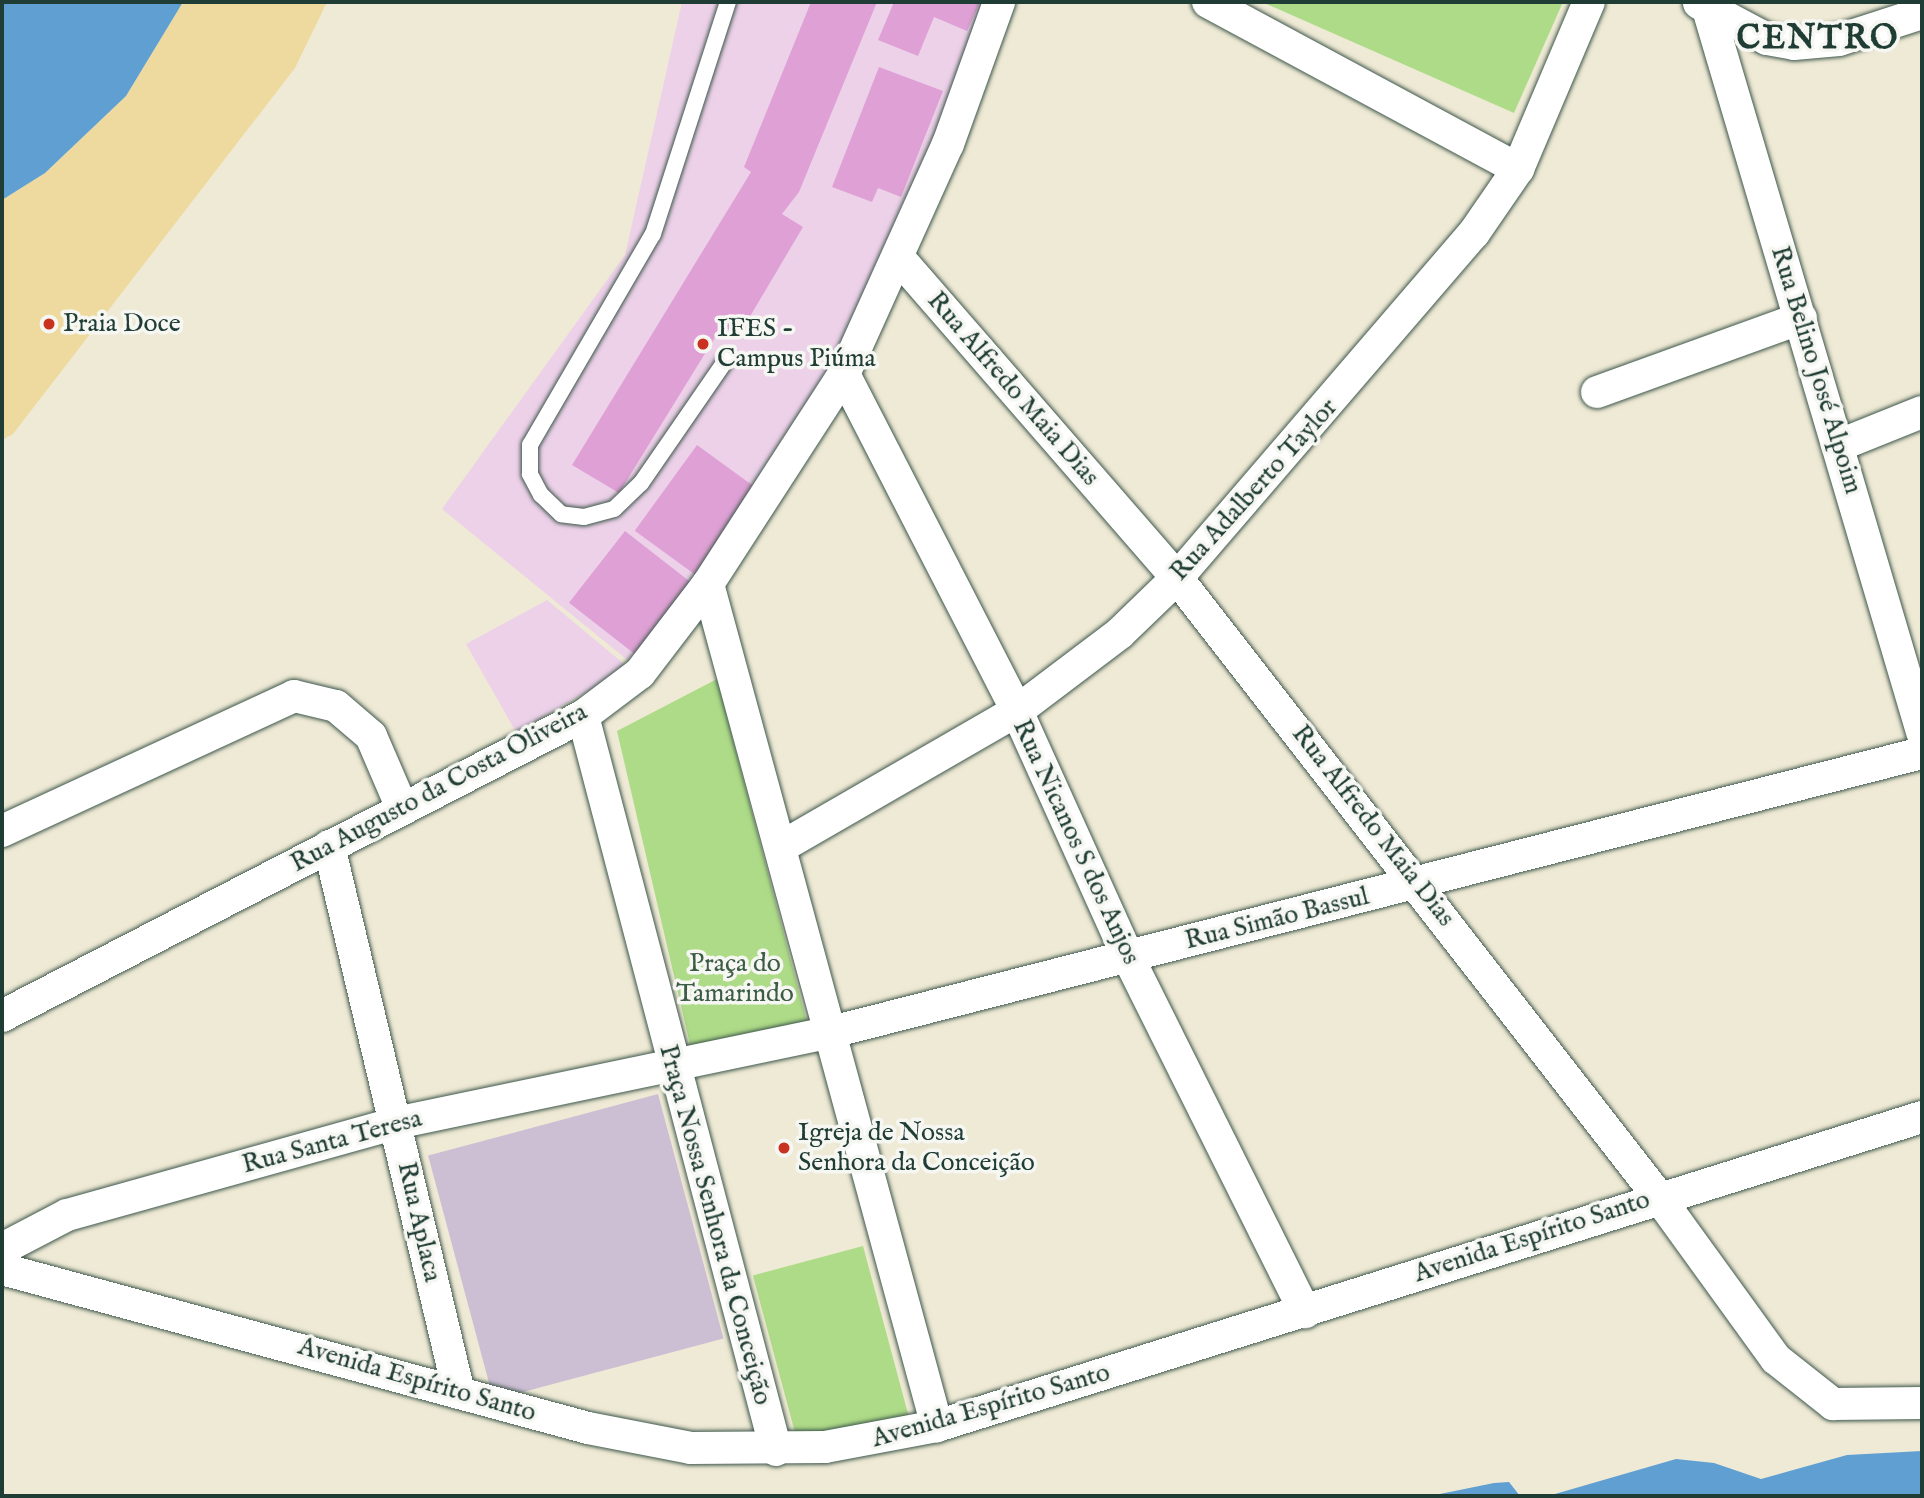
<!DOCTYPE html>
<html>
<head>
<meta charset="utf-8">
<style>
	body { margin:0 }
	#map { position:relative; width:1924px; height:1498px; overflow:hidden; background:#efead5; font-family:"IM FELL English",serif }
	div>[style] { position:absolute }
	.built>* { inset:0; background:#edd1e9 }
	.industrial>* { inset:0; background:#ccbfd4; transform-origin:0 0 }
	.green>* { inset:0; background:#aedb87; transform-origin:0 0 }
	.sand>* { inset:0; background:#eeda9e }
	.water>* { inset:0; background:#609fd2 }
	.building>* { inset:0; background:#dfa1d5; transform-origin:0 0 }
	.roads { filter:drop-shadow(0 0 2px #3e574c) drop-shadow(0 0 2px #3e574c) }
	.service>* { height:16px; margin:-8px; padding:0 8px; transform-origin:8px; border-radius:8px; background:#fff }
	.minor>* { height:32px; margin:-16px; padding:0 16px; transform-origin:16px; border-radius:16px; background:#fff }
	.dots>* { width:19px; height:19px; translate:-50% -50%; box-sizing:border-box; border:4px solid #f6f6f2; border-radius:50% }
	span { translate:-50% -50%; white-space:nowrap; text-align:center; line-height:1.15; -webkit-text-stroke:7px #f6f6f2; paint-order:stroke }
	.poi-label { font-size:26px; color:#1f3d34 }
	.left { translate:0 -50%; text-align:left }
	.street-label { font-size:26px; color:#1f3d34 }
	.park-label { font-size:26px; color:#3c5d45 }
	.district-label { font-size:33px; color:#1f3d34; font-weight:700; letter-spacing:2px }
	.frame { position:absolute; inset:0; border:4px solid #1f3d34; pointer-events:none }
</style>
</head>
<body>
<div id="map">
	<div class="built">
		<div style="clip-path:polygon(682px 2px,986px 2px,880px 275px,809px 413px,636px 667px,442px 509px,625px 255px)"></div>
		<div style="clip-path:polygon(547px 600px,629px 668px,516px 732px,466px 644px)"></div>
	</div>
	<div class="industrial">
		<div style="left:658px;top:1094px;width:253px;height:238px;rotate:75deg"></div>
	</div>
	<div class="green">
		<div style="clip-path:polygon(1262px 2px,1563px 2px,1514px 113px)"></div>
		<div style="clip-path:polygon(717px 679px,808px 1026px,692px 1053px,617px 731px)"></div>
		<div style="left:863px;top:1246px;width:180px;height:114px;rotate:75deg"></div>
	</div>
	<div class="sand">
		<div style="clip-path:polygon(183px 2px,327px 2px,295px 68px,13px 434px,2px 440px,2px 200px,45px 173px,126px 96px)"></div>
	</div>
	<div class="water">
		<div style="clip-path:polygon(2px 2px,183px 2px,126px 96px,45px 173px,2px 200px)"></div>
		<div style="clip-path:polygon(1922px 1451px,1922px 1496px,1548px 1496px,1676px 1459px,1714px 1463px,1761px 1479px,1847px 1455px)"></div>
		<div style="clip-path:polygon(1509px 1482px,1520px 1496px,1430px 1496px,1494px 1483px)"></div>
	</div>
	<div class="building">
		<div style="clip-path:polygon(811px 2px,877px 2px,799px 192px,782px 214px,803px 227px,739px 335px,722px 326px,619px 493px,572px 465px,751px 172px,744px 167px)"></div>
		<div style="clip-path:polygon(894px 2px,980px 2px,967px 31px,934px 17px,918px 56px,878px 40px)"></div>
		<div style="clip-path:polygon(879px 67px,943px 91px,901px 197px,878px 188px,872px 202px,832px 187px)"></div>
		<div style="left:697px;top:445px;width:74px;height:106px;rotate:36deg"></div>
		<div style="left:625px;top:531px;width:87px;height:91px;rotate:38deg"></div>
	</div>
	<div class="roads">
		<div class="service">
			<div style="left:726px;top:360px;width:150px;rotate:124.6deg"></div>
			<div style="left:641px;top:483px;width:37px;rotate:136deg"></div>
			<div style="left:614px;top:509px;width:31px;rotate:165deg"></div>
			<div style="left:584px;top:517px;width:23px;rotate:-173deg"></div>
			<div style="left:561px;top:514px;width:28px;rotate:-136deg"></div>
			<div style="left:541px;top:495px;width:24px;rotate:-118deg"></div>
			<div style="left:530px;top:474px;width:29px;rotate:-90deg"></div>
			<div style="left:530px;top:445px;width:244px;rotate:-59.8deg"></div>
			<div style="left:653px;top:234px;width:244px;rotate:-72.1deg"></div>
		</div>
		<div class="minor">
			<div style="left:1208px;top:2px;width:352px;rotate:28.3deg"></div>
			<div style="left:1699px;top:3px;width:77px;rotate:27.9deg"></div>
			<div style="left:1767px;top:39px;width:27px;rotate:10deg"></div>
			<div style="left:1794px;top:44px;width:45px;rotate:-5.1deg"></div>
			<div style="left:1839px;top:40px;width:87px;rotate:-18deg"></div>
			<div style="left:1708px;top:9px;width:754px;rotate:73.51deg"></div>
			<div style="left:898px;top:257px;width:425px;rotate:49deg"></div>
			<div style="left:1177px;top:578px;width:783px;rotate:52.11deg"></div>
			<div style="left:1658px;top:1196px;width:201px;rotate:54.1deg"></div>
			<div style="left:1776px;top:1359px;width:73px;rotate:38.3deg"></div>
			<div style="left:1833px;top:1404px;width:89px;rotate:-0.6deg"></div>
			<div style="left:844px;top:374px;width:379px;rotate:62.8deg"></div>
			<div style="left:1017px;top:711px;width:270px;rotate:65.7deg"></div>
			<div style="left:1128px;top:957px;width:397px;rotate:63.5deg"></div>
			<div style="left:1597px;top:392px;width:217px;rotate:-19.9deg"></div>
			<div style="left:1840px;top:445px;width:88px;rotate:-21.9deg"></div>
			<div style="left:708px;top:584px;width:873px;rotate:74.79deg"></div>
			<div style="left:583px;top:716px;width:759px;rotate:75.27deg"></div>
			<div style="left:2px;top:831px;width:322px;rotate:-24.8deg"></div>
			<div style="left:294px;top:696px;width:43px;rotate:13.4deg"></div>
			<div style="left:336px;top:706px;width:46px;rotate:40.6deg"></div>
			<div style="left:371px;top:736px;width:78px;rotate:66.7deg"></div>
			<div style="left:329px;top:846px;width:562px;rotate:76.63deg"></div>
			<div style="left:781px;top:847px;width:272px;rotate:-30deg"></div>
			<div style="left:1017px;top:711px;width:129px;rotate:-37.1deg"></div>
			<div style="left:1120px;top:633px;width:79px;rotate:-44deg"></div>
			<div style="left:1177px;top:578px;width:455px;rotate:-49.3deg"></div>
			<div style="left:1474px;top:233px;width:78px;rotate:-55.5deg"></div>
			<div style="left:1518px;top:169px;width:181px;rotate:-67deg"></div>
			<div style="left:2px;top:1016px;width:654px;rotate:-27.31deg"></div>
			<div style="left:583px;top:716px;width:71px;rotate:-37deg"></div>
			<div style="left:640px;top:673px;width:112px;rotate:-52.6deg"></div>
			<div style="left:708px;top:584px;width:250px;rotate:-57.1deg"></div>
			<div style="left:844px;top:374px;width:252px;rotate:-65.7deg"></div>
			<div style="left:948px;top:144px;width:151px;rotate:-70.2deg"></div>
			<div style="left:2px;top:1249px;width:73px;rotate:-27.6deg"></div>
			<div style="left:67px;top:1215px;width:342px;rotate:-15.6deg"></div>
			<div style="left:396px;top:1123px;width:441px;rotate:-11.8deg"></div>
			<div style="left:828px;top:1033px;width:1129px;rotate:-14.36deg"></div>
			<div style="left:2px;top:1269px;width:607px;rotate:15.18deg"></div>
			<div style="left:588px;top:1428px;width:105px;rotate:11deg"></div>
			<div style="left:691px;top:1448px;width:134px;rotate:-0.4deg"></div>
			<div style="left:825px;top:1447px;width:114px;rotate:-10.6deg"></div>
			<div style="left:937px;top:1426px;width:1032px;rotate:-17.42deg"></div>
		</div>
	</div>
	<div class="dots">
		<div style="left:49px;top:324px;background:#c8321e"></div>
		<div style="left:703px;top:344px;background:#c8321e"></div>
		<div style="left:784px;top:1148px;background:#c8321e"></div>
	</div>
	<div class="poi-label">
		<span class="left" style="left:63px;top:324px">Praia Doce</span>
		<span class="left" style="left:717px;top:344px">IFES -<br>Campus Piúma</span>
		<span class="left" style="left:798px;top:1148px">Igreja de Nossa<br>Senhora da Conceição</span>
	</div>
	<div class="street-label">
		<span style="left:1816px;top:370px;rotate:73deg">Rua Belino José Alpoim</span>
		<span style="left:1013px;top:389px;rotate:49deg">Rua Alfredo Maia Dias</span>
		<span style="left:1254px;top:490px;rotate:-48deg">Rua Adalberto Taylor</span>
		<span style="left:439px;top:788px;rotate:-28deg">Rua Augusto da Costa Oliveira</span>
		<span style="left:1373px;top:826px;rotate:52deg">Rua Alfredo Maia Dias</span>
		<span style="left:1076px;top:842px;rotate:65deg">Rua Nicanos S dos Anjos</span>
		<span style="left:1277px;top:919px;rotate:-14deg">Rua Simão Bassul</span>
		<span style="left:332px;top:1142px;rotate:-15deg">Rua Santa Teresa</span>
		<span style="left:419px;top:1222px;rotate:77deg">Rua Aplaca</span>
		<span style="left:715px;top:1225px;rotate:75deg">Praça Nossa Senhora da Conceição</span>
		<span style="left:1532px;top:1237px;rotate:-18deg">Avenida Espírito Santo</span>
		<span style="left:417px;top:1380px;rotate:16deg">Avenida Espírito Santo</span>
		<span style="left:991px;top:1406px;rotate:-16deg">Avenida Espírito Santo</span>
	</div>
	<div class="park-label">
		<span style="left:735px;top:979px">Praça do<br>Tamarindo</span>
	</div>
	<div class="district-label">
		<span style="left:1818px;top:40px">CENTRO</span>
	</div>
	<div class="frame"></div>
</div>
</body>
</html>
